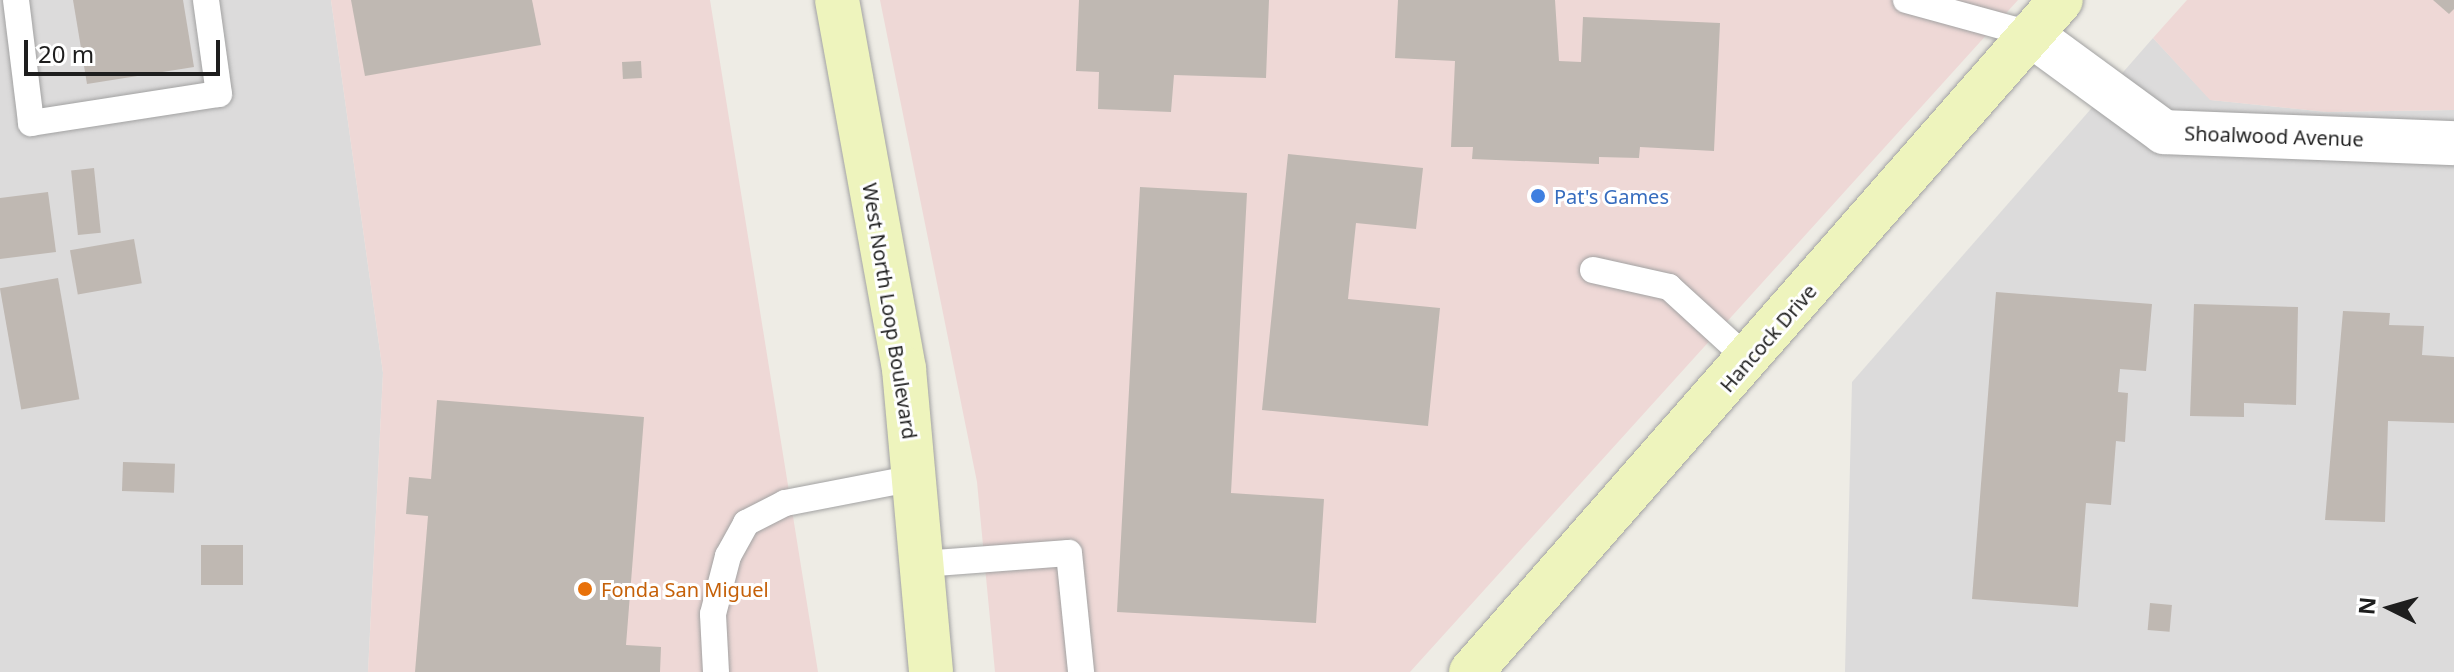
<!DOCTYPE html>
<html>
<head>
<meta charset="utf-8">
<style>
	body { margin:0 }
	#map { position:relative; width:2454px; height:672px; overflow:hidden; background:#eeece5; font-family:"Noto Sans",sans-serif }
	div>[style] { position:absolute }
	.residential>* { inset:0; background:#dcdbdb }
	.commercial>* { inset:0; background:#eed8d6 }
	.building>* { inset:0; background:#bfb8b2; transform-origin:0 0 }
	.roads { filter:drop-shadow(0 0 2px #a2a2a2) drop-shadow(0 0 2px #a2a2a2) }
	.lane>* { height:26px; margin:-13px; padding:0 13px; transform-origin:13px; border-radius:13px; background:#fff }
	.street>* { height:44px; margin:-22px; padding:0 22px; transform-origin:22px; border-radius:22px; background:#fff }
	.secondary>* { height:44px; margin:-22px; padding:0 22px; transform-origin:22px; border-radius:22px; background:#eef4bd }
	.dots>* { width:22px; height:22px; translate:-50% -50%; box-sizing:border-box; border:4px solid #fff; border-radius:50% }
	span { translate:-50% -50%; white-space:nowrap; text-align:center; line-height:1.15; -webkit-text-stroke:6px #fff; paint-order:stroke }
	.street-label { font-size:20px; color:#1e1e1e }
	.shop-label { font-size:20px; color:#366cbe }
	.left { translate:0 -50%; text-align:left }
	.food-label { font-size:20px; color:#c56008 }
	.north { position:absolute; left:2350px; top:568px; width:80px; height:80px; -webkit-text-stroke:6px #fff; paint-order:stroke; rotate:275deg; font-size:22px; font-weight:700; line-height:32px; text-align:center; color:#1e1e1e }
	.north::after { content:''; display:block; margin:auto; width:28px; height:36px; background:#1e1e1e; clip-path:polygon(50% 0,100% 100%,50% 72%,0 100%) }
	.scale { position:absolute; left:24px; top:40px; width:196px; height:36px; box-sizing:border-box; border:4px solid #1e1e1e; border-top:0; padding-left:10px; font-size:24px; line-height:28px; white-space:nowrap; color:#1e1e1e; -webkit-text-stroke:6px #fff; paint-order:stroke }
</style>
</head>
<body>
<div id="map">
	<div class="residential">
		<div style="clip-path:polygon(0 0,331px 0,383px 373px,368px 672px,0 672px)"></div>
		<div style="clip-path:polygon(2153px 38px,2211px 100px,2327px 112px,2454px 110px,2454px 672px,1845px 672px,1852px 382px)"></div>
	</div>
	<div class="commercial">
		<div style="clip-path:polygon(331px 0,710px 0,818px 672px,368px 672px,383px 373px)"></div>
		<div style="clip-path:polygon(880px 0,2018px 0,1410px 672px,995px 672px,977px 482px)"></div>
		<div style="clip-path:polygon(2187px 0,2454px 0,2454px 110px,2327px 112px,2210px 100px,2153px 38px)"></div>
	</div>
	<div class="building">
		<div style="clip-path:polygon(73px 0,183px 0,194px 67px,87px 84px)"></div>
		<div style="clip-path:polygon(351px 0,532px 0,541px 45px,365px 76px)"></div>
		<div style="clip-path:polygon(1079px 0,1269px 0,1266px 78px,1174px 75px,1171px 112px,1098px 109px,1099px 72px,1076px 71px)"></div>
		<div style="clip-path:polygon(1398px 0,1555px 0,1559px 61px,1581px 62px,1583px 17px,1720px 23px,1714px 151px,1640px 147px,1639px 158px,1599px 157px,1599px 164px,1472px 159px,1473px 147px,1451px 147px,1455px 61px,1395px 58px)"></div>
		<div style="clip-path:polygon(2433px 0,2454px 0,2454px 9px,2449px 14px)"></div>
		<div style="left:641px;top:61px;width:17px;height:19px;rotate:87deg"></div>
		<div style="clip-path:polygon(1288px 154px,1423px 168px,1416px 229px,1356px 223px,1348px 299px,1440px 308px,1428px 426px,1262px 410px)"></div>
		<div style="left:94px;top:168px;width:65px;height:23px;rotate:84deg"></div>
		<div style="clip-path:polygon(1140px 187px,1247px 193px,1231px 493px,1324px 499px,1316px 623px,1117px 612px)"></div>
		<div style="clip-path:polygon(48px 192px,56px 252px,0 259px,0 198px)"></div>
		<div style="left:134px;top:239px;width:45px;height:65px;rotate:80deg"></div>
		<div style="left:58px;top:278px;width:123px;height:59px;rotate:80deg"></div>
		<div style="clip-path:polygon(1996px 292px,2152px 304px,2146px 371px,2120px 369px,2118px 392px,2128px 393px,2125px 442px,2116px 441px,2111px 505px,2086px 503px,2078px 607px,1972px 599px)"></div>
		<div style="clip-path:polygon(2194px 304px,2298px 307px,2296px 405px,2244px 403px,2244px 417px,2190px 416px)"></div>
		<div style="clip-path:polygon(2343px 311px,2390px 313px,2389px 325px,2424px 326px,2422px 355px,2454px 357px,2454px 423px,2388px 421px,2385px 522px,2325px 520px)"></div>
		<div style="clip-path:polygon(437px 400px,644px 417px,626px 645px,661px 647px,660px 672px,415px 672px,428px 516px,406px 514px,409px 477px,431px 479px)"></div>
		<div style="left:123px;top:462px;width:52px;height:29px;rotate:2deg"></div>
		<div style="left:201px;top:545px;width:42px;height:40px"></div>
		<div style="left:2150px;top:603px;width:22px;height:27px;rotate:5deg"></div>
	</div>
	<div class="roads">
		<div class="lane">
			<div style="left:16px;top:0;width:124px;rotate:83deg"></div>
			<div style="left:31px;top:123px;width:190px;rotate:-8.8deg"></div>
			<div style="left:219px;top:94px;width:95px;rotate:-97.9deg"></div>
			<div style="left:1906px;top:0;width:129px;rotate:15.3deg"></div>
			<div style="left:1593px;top:270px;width:78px;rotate:12.6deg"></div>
			<div style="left:1669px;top:287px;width:108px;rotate:42.4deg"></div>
			<div style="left:922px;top:564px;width:147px;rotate:-4.3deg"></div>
			<div style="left:1069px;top:553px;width:120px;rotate:84.2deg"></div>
			<div style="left:716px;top:672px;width:58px;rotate:-93deg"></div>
			<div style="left:713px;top:614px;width:60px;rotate:-75.5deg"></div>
			<div style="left:728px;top:556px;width:38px;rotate:-61deg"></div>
			<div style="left:746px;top:523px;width:44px;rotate:-27.1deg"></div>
			<div style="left:785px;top:503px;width:132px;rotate:-10.9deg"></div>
		</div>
		<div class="street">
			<div style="left:2030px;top:34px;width:166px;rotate:36.2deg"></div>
			<div style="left:2164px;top:132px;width:290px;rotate:2.2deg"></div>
		</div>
		<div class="secondary">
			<div style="left:837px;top:0;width:375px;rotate:79.7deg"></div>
			<div style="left:904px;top:369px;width:304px;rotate:84.9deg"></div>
			<div style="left:1471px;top:672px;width:894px;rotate:-48.72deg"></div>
		</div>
	</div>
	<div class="dots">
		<div style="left:1538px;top:196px;background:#3f7fe0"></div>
		<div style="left:585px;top:589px;background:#e8710a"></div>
	</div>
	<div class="street-label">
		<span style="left:2274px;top:136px;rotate:2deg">Shoalwood Avenue</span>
		<span style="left:890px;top:311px;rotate:81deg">West North Loop Boulevard</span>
		<span style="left:1768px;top:338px;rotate:-49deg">Hancock Drive</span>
	</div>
	<div class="shop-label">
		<span class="left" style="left:1554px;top:196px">Pat's Games</span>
	</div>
	<div class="food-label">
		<span class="left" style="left:601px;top:589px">Fonda San Miguel</span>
	</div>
	<div class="north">N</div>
	<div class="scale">20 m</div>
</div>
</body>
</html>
